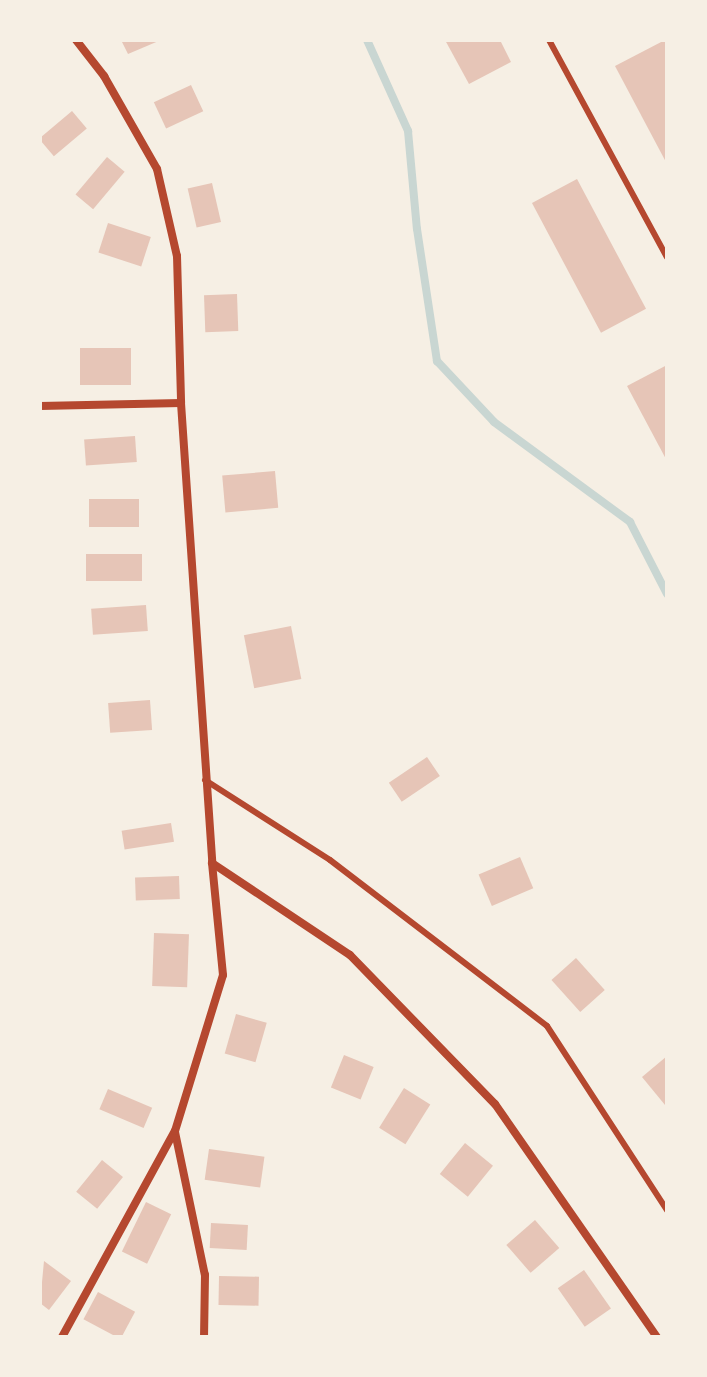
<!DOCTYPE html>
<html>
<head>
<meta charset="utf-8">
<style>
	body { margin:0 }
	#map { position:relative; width:707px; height:1377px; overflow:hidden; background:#f6efe4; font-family:Ubuntu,sans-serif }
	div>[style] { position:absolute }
	.stream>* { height:8px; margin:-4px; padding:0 4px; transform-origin:4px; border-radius:4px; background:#c9d6d2 }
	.building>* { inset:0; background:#e6c5b7; transform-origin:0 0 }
	.service>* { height:6px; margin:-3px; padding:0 3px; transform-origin:3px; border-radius:3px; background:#b5482f }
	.minor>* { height:8px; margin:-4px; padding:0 4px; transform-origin:4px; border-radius:4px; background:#b5482f }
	span { translate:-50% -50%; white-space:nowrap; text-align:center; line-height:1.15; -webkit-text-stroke:8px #f6efe4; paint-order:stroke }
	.frame { position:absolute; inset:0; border:42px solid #f6efe4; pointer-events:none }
</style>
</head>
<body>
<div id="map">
	<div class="stream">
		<div style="left:367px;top:40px;width:100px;rotate:65.7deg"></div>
		<div style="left:408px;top:131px;width:98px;rotate:84.8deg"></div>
		<div style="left:417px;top:229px;width:134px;rotate:81.4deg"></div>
		<div style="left:437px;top:361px;width:83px;rotate:46.9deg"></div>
		<div style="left:494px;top:422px;width:169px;rotate:36.3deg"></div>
		<div style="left:630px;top:522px;width:81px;rotate:62.8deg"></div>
	</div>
	<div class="building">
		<div style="clip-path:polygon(121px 40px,161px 40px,128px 54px)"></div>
		<div style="clip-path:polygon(445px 40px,500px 40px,511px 62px,469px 84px)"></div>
		<div style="clip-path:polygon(665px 40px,667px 40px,667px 164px,615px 66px)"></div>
		<div style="left:191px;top:85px;width:29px;height:41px;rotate:65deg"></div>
		<div style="left:72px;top:111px;width:23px;height:43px;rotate:50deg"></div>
		<div style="left:107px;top:157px;width:23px;height:49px;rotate:40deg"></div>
		<div style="left:577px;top:179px;width:147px;height:51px;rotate:62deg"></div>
		<div style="left:212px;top:183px;width:40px;height:25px;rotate:77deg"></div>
		<div style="left:108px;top:223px;width:45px;height:31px;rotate:18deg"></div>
		<div style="left:237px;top:294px;width:37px;height:33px;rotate:88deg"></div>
		<div style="left:131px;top:348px;width:37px;height:51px;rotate:90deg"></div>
		<div style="clip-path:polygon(667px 365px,667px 461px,627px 386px)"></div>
		<div style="left:135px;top:436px;width:26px;height:51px;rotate:86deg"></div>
		<div style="left:275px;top:471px;width:37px;height:53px;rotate:85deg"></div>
		<div style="left:89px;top:499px;width:50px;height:28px"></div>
		<div style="left:142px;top:554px;width:27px;height:56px;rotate:90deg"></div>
		<div style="left:146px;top:605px;width:26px;height:55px;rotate:86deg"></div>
		<div style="left:291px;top:626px;width:54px;height:48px;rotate:79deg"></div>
		<div style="left:150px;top:700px;width:30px;height:42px;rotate:86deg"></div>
		<div style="left:427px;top:757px;width:23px;height:46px;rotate:56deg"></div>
		<div style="left:171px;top:823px;width:19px;height:50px;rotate:81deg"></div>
		<div style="left:520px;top:857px;width:34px;height:45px;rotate:67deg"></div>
		<div style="left:179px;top:876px;width:23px;height:44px;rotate:88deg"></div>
		<div style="left:154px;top:933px;width:35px;height:53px;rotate:2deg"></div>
		<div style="left:576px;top:958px;width:43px;height:33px;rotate:48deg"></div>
		<div style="left:236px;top:1014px;width:32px;height:41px;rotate:16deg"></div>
		<div style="left:344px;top:1055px;width:32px;height:35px;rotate:22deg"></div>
		<div style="clip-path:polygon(667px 1056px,667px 1103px,665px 1105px,642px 1077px)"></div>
		<div style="left:404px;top:1088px;width:31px;height:47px;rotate:32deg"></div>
		<div style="left:108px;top:1089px;width:48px;height:22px;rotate:23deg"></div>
		<div style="left:465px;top:1143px;width:36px;height:40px;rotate:39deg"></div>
		<div style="left:209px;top:1149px;width:56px;height:31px;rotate:8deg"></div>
		<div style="left:102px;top:1160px;width:27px;height:41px;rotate:39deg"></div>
		<div style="left:146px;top:1202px;width:28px;height:55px;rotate:26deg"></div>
		<div style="left:535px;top:1220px;width:37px;height:38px;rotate:49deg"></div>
		<div style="left:211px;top:1223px;width:37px;height:25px;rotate:3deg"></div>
		<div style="clip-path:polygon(44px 1261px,71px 1281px,49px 1310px,40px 1303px)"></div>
		<div style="left:584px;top:1270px;width:47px;height:32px;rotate:55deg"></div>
		<div style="left:219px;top:1276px;width:40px;height:29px;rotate:1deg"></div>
		<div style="left:98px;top:1292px;width:42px;height:31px;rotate:28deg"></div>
	</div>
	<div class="service">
		<div style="left:549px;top:40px;width:247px;rotate:61.5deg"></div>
		<div style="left:205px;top:780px;width:148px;rotate:32.6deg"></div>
		<div style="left:330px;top:860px;width:273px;rotate:37.4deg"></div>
		<div style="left:547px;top:1026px;width:220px;rotate:56.9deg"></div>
	</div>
	<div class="minor">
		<div style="left:76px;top:40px;width:46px;rotate:52.1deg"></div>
		<div style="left:104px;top:76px;width:107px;rotate:60.3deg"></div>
		<div style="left:157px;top:169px;width:89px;rotate:77.1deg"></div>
		<div style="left:177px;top:256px;width:147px;rotate:88.4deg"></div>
		<div style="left:181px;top:403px;width:461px;rotate:86.1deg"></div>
		<div style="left:212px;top:863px;width:166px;rotate:33.7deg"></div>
		<div style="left:350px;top:955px;width:208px;rotate:45.8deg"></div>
		<div style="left:495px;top:1104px;width:284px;rotate:55.2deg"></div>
		<div style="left:40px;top:406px;width:141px;rotate:-1.2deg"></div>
		<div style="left:175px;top:1132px;width:146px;rotate:78.2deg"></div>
		<div style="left:205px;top:1275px;width:62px;rotate:90.9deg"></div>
		<div style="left:62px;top:1337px;width:235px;rotate:-61.3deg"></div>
		<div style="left:175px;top:1131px;width:163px;rotate:-72.9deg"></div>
		<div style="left:223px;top:975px;width:113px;rotate:-95.6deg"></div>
	</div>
	<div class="frame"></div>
</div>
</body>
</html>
